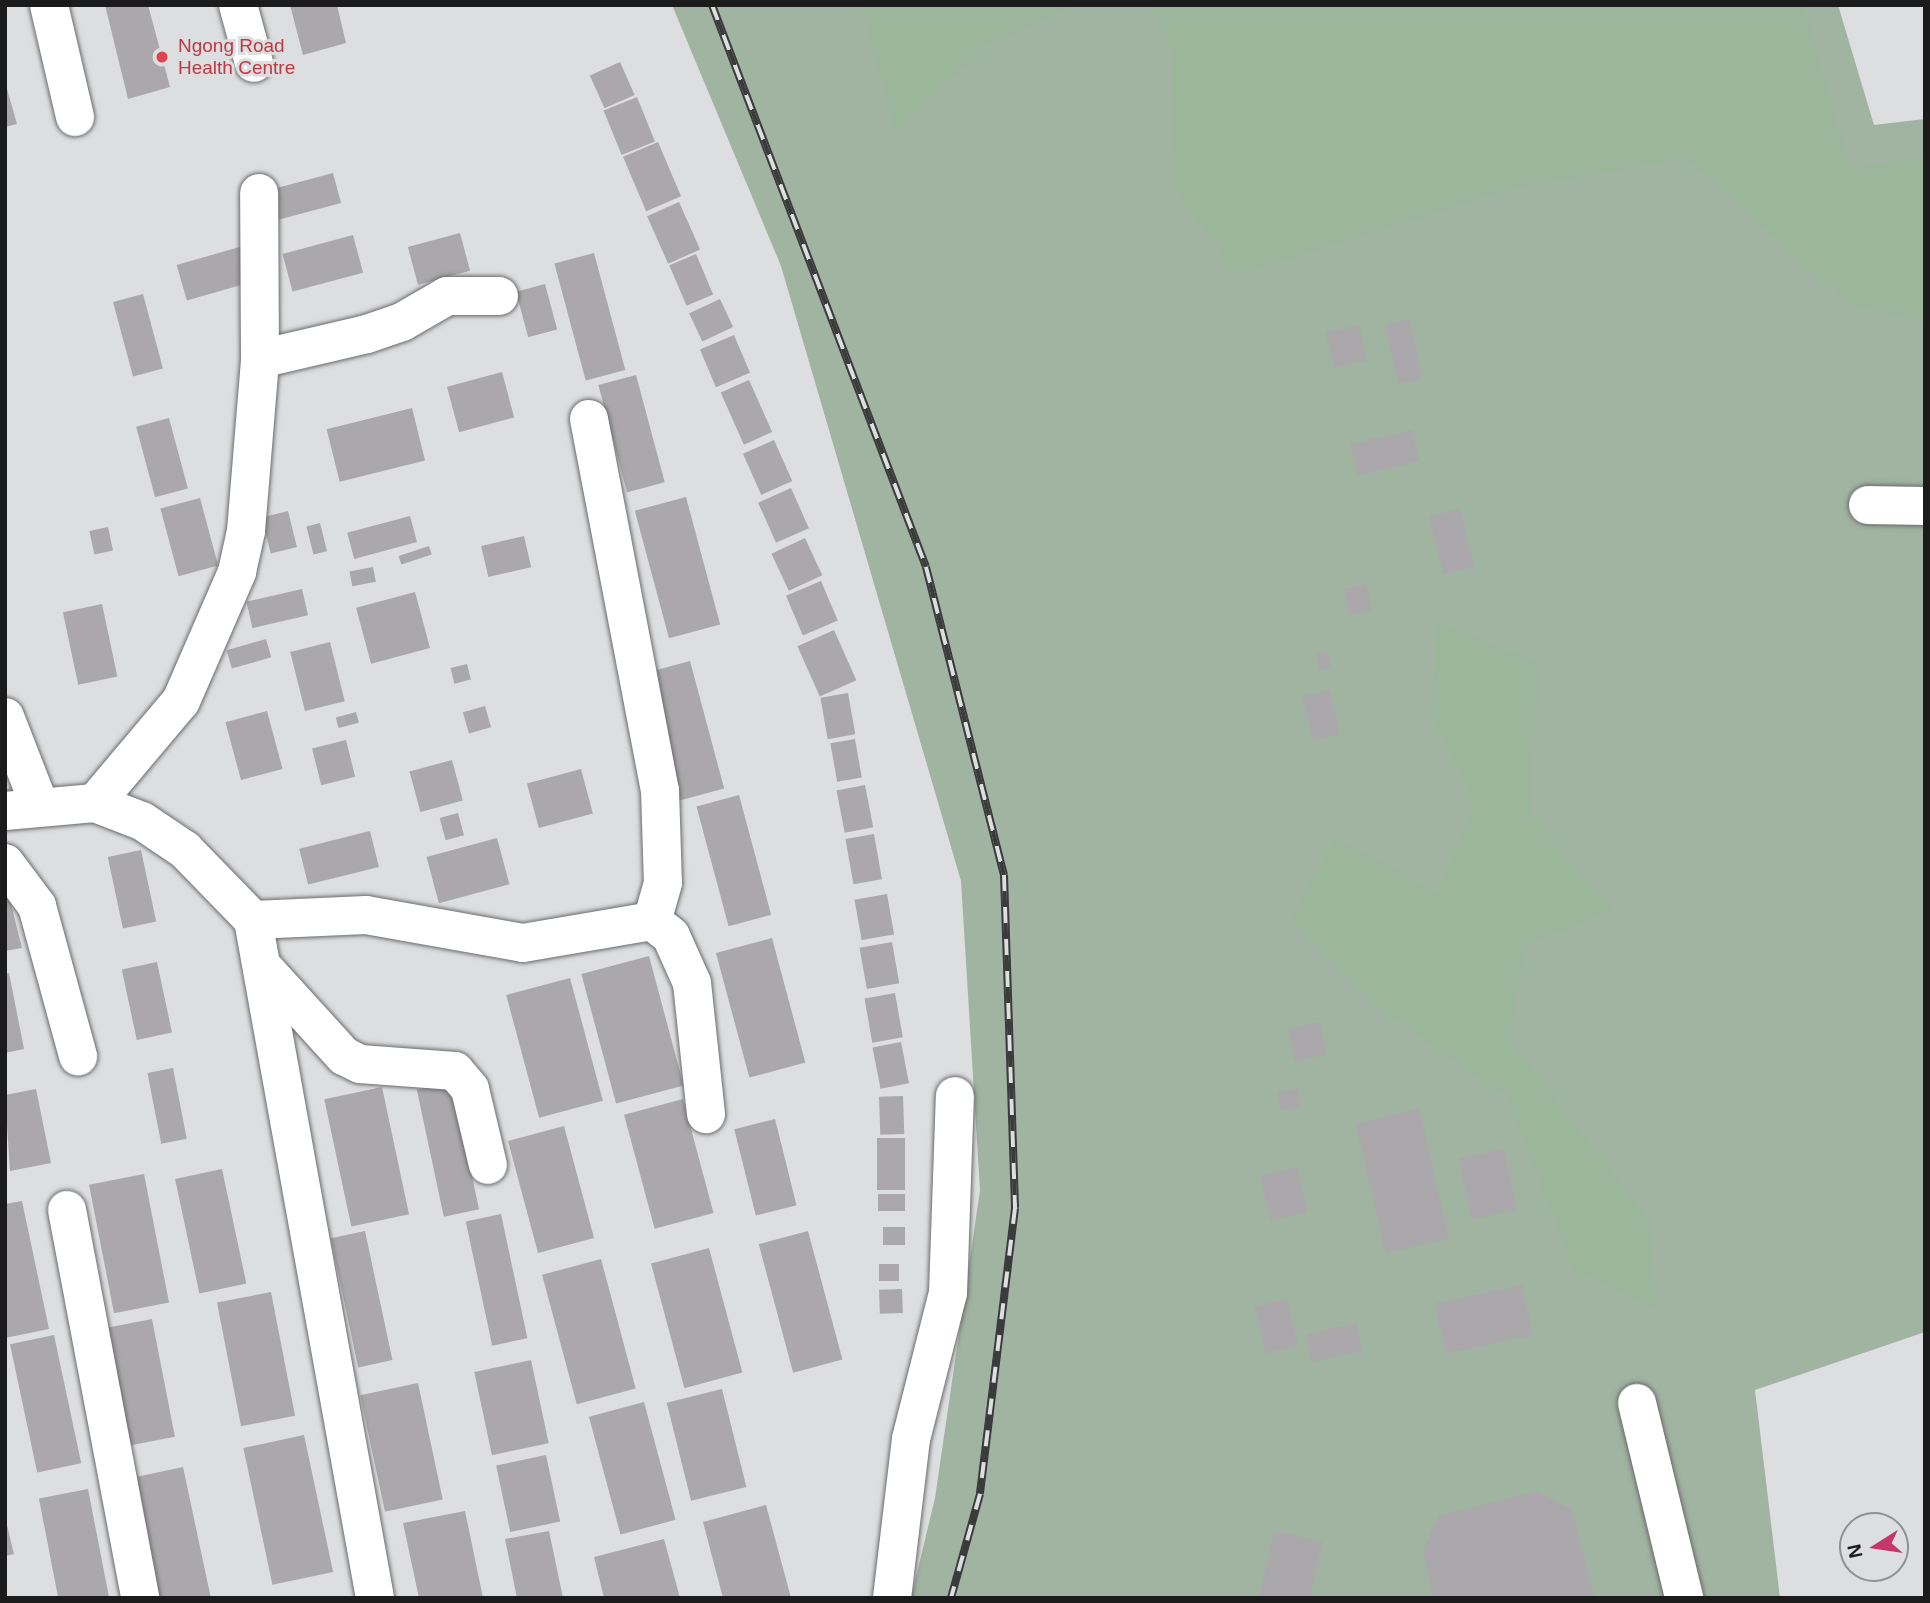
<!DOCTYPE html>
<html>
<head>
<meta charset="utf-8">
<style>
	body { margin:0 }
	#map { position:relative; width:1930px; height:1603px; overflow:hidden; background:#dddee0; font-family:Helvetica,sans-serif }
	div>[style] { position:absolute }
	.green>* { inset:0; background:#a1b3a1 }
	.forest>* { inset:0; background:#9bb69b }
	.building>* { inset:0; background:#aaa8aa; transform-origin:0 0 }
	.roads { filter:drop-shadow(0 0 2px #6a6c6d) drop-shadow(0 0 2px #6a6c6d) }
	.minor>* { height:38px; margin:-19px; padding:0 19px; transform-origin:19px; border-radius:19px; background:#fff }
	.rail>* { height:8px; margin-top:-4px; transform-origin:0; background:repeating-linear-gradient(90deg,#dddee0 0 16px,#3b3b3c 0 32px); box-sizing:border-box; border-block:2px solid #3b3b3c }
	.dots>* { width:19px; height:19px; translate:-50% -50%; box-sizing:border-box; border:4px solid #dddee0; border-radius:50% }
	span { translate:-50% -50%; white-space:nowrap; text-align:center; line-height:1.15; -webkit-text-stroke:6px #dddee0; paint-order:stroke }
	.health-label { font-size:19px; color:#be3a42 }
	.left { translate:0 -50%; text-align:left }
	.frame { position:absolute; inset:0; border:7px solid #1b1b1c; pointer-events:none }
	.north { position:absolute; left:1839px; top:1512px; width:70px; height:70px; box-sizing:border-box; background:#dddee0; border:2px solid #8f9092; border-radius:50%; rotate:258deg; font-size:19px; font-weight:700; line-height:28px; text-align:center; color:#1b1b1c }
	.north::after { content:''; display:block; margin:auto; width:24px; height:32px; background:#c43768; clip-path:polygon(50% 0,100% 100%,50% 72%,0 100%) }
</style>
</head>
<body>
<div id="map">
	<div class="green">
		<div style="clip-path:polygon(672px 5px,1838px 5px,1874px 125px,1925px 119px,1925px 1332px,1755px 1390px,1780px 1598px,911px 1598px,935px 1498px,980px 1190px,961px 881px,781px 266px)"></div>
	</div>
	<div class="forest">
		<div style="clip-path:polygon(861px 5px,1078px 5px,985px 46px,896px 133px)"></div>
		<div style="clip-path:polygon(1151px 5px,1803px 5px,1850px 168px,1925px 158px,1925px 322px,1851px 304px,1685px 158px,1511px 189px,1236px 275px,1176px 189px,1170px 43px)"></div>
		<div style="clip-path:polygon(1437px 621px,1536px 663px,1532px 817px,1613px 909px,1525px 946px,1509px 1039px,1649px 1220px,1656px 1308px,1574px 1269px,1507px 1097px,1391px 1016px,1291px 916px,1336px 838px,1438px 893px,1475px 803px,1432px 718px)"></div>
	</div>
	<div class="building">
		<div style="clip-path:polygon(105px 5px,148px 5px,170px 87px,128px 99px)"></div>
		<div style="clip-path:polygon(290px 5px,337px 5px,346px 43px,303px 55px)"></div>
		<div style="left:620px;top:62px;width:36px;height:33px;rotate:66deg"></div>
		<div style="clip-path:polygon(5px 82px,17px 124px,5px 127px)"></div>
		<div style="left:637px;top:97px;width:48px;height:36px;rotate:68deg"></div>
		<div style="left:658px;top:142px;width:59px;height:38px;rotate:67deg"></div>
		<div style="left:333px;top:173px;width:31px;height:64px;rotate:75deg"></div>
		<div style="left:679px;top:202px;width:52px;height:35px;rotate:66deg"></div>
		<div style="left:460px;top:233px;width:39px;height:54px;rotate:75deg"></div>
		<div style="left:353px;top:235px;width:39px;height:73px;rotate:75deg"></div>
		<div style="left:243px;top:246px;width:37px;height:69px;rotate:74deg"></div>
		<div style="left:594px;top:253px;width:121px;height:41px;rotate:75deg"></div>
		<div style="left:696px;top:254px;width:44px;height:29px;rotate:67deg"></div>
		<div style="left:545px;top:284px;width:47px;height:30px;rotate:75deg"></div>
		<div style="left:143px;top:294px;width:77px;height:31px;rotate:75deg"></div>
		<div style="left:720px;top:299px;width:31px;height:34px;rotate:65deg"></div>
		<div style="left:1409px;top:319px;width:61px;height:25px;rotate:77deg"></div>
		<div style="left:1359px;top:325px;width:36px;height:34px;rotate:77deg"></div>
		<div style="left:734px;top:335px;width:41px;height:37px;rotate:67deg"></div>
		<div style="left:502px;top:372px;width:47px;height:57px;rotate:75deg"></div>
		<div style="left:636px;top:375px;width:111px;height:39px;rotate:75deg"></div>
		<div style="left:749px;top:380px;width:57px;height:31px;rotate:66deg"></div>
		<div style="left:412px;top:408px;width:54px;height:88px;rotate:76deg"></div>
		<div style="left:169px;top:418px;width:73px;height:34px;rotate:75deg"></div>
		<div style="left:1412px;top:430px;width:32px;height:63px;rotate:77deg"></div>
		<div style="left:774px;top:440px;width:45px;height:34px;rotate:66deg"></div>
		<div style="left:791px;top:488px;width:44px;height:36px;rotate:66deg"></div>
		<div style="left:686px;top:497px;width:132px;height:53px;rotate:75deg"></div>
		<div style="left:200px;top:498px;width:70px;height:41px;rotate:75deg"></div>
		<div style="left:1460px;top:509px;width:59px;height:32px;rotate:76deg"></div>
		<div style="left:288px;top:511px;width:37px;height:27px;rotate:76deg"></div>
		<div style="left:410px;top:516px;width:27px;height:65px;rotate:75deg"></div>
		<div style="left:320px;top:523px;width:29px;height:14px;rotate:76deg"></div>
		<div style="left:108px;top:527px;width:24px;height:19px;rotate:78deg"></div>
		<div style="left:524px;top:536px;width:32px;height:44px;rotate:77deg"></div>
		<div style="left:805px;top:538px;width:41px;height:37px;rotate:65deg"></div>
		<div style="left:429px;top:546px;width:9px;height:32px;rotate:72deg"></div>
		<div style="left:373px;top:567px;width:15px;height:24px;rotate:79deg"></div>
		<div style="left:821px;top:581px;width:43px;height:38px;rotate:67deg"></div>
		<div style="left:1366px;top:584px;width:27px;height:23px;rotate:77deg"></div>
		<div style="left:302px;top:589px;width:27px;height:57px;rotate:77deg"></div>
		<div style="left:415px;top:592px;width:58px;height:61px;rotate:75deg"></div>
		<div style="left:102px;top:604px;width:74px;height:40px;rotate:78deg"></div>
		<div style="left:834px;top:630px;width:55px;height:40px;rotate:66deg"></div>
		<div style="left:266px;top:639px;width:19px;height:41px;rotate:74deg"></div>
		<div style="left:330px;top:642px;width:61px;height:41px;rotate:76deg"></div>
		<div style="clip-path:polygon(1327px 651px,1330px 668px,1320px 670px,1316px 654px)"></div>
		<div style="left:690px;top:661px;width:132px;height:47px;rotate:75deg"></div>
		<div style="left:467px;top:664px;width:16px;height:17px;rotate:76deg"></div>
		<div style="left:1329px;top:690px;width:45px;height:27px;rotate:76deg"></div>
		<div style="left:848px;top:693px;width:42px;height:28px;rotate:80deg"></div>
		<div style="left:485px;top:706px;width:22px;height:23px;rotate:74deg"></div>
		<div style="left:267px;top:711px;width:60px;height:43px;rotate:75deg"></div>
		<div style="left:356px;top:712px;width:11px;height:21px;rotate:75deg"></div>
		<div style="left:855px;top:739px;width:39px;height:25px;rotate:80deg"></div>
		<div style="left:346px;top:740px;width:38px;height:35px;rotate:76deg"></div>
		<div style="left:452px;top:760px;width:42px;height:44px;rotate:75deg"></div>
		<div style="left:581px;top:769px;width:46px;height:56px;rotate:75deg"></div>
		<div style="left:865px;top:785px;width:43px;height:29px;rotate:79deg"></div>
		<div style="left:739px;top:795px;width:124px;height:44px;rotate:75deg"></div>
		<div style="left:458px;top:813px;width:23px;height:19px;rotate:75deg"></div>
		<div style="left:370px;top:831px;width:37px;height:73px;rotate:76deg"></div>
		<div style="left:874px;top:834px;width:46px;height:29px;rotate:80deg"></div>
		<div style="left:497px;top:838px;width:48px;height:73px;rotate:75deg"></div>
		<div style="left:141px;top:850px;width:73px;height:34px;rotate:78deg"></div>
		<div style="clip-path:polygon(5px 880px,22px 948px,5px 951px)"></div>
		<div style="left:887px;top:894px;width:41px;height:33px;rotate:80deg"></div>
		<div style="left:772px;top:938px;width:129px;height:58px;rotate:75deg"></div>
		<div style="left:892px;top:942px;width:42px;height:33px;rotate:80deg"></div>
		<div style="left:649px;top:956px;width:134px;height:70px;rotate:75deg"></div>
		<div style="left:157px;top:962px;width:72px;height:36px;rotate:78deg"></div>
		<div style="clip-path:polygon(9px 973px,24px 1049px,5px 1053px,5px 974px)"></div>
		<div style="left:570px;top:978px;width:127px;height:66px;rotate:75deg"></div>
		<div style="left:895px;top:993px;width:45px;height:31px;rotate:80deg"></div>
		<div style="left:1320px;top:1022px;width:33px;height:33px;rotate:78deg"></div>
		<div style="left:901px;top:1042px;width:42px;height:29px;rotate:79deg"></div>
		<div style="left:173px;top:1068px;width:72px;height:26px;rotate:79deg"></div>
		<div style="left:452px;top:1082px;width:130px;height:36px;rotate:78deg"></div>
		<div style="left:382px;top:1087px;width:130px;height:59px;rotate:78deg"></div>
		<div style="left:1297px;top:1088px;width:19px;height:20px;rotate:78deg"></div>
		<div style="clip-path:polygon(36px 1089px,51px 1163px,10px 1171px,5px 1095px)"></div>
		<div style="left:903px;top:1096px;width:38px;height:24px;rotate:88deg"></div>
		<div style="left:683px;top:1099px;width:118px;height:61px;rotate:75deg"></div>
		<div style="left:1419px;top:1109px;width:133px;height:65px;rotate:77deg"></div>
		<div style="left:775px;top:1119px;width:89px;height:42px;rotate:76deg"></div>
		<div style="left:564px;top:1126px;width:116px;height:58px;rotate:75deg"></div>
		<div style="left:877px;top:1138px;width:28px;height:52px"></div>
		<div style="left:1504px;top:1149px;width:62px;height:46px;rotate:78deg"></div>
		<div style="left:1297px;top:1167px;width:46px;height:38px;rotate:77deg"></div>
		<div style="left:222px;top:1169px;width:117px;height:48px;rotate:78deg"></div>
		<div style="left:144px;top:1174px;width:131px;height:56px;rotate:79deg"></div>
		<div style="left:905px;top:1194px;width:17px;height:27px;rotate:90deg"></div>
		<div style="clip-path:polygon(22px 1201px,49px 1329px,5px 1338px,5px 1204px)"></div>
		<div style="left:501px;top:1214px;width:127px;height:36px;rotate:78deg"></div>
		<div style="left:905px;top:1227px;width:18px;height:22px;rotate:90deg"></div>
		<div style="left:365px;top:1231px;width:132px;height:35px;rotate:78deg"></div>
		<div style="left:808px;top:1231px;width:133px;height:51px;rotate:75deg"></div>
		<div style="left:709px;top:1248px;width:129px;height:60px;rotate:75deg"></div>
		<div style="left:601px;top:1259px;width:134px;height:61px;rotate:75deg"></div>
		<div style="left:899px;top:1264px;width:17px;height:20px;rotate:90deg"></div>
		<div style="left:1522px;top:1285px;width:51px;height:89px;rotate:78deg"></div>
		<div style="left:902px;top:1289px;width:24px;height:23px;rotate:88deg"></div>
		<div style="left:271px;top:1292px;width:126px;height:55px;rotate:79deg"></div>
		<div style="left:1287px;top:1299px;width:48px;height:33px;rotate:77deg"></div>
		<div style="left:152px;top:1319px;width:120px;height:54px;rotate:79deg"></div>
		<div style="left:1356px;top:1323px;width:28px;height:52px;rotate:77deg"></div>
		<div style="left:54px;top:1335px;width:131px;height:45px;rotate:78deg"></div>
		<div style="left:531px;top:1360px;width:85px;height:58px;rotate:78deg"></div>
		<div style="left:418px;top:1383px;width:119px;height:59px;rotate:78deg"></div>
		<div style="left:722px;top:1389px;width:101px;height:57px;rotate:76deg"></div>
		<div style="left:644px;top:1402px;width:122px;height:57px;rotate:75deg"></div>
		<div style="left:304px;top:1435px;width:140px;height:62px;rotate:78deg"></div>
		<div style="left:546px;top:1455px;width:68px;height:51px;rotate:78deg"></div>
		<div style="left:183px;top:1467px;width:134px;height:54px;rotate:78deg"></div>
		<div style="left:88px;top:1489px;width:111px;height:50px;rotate:79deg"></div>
		<div style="clip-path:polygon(1538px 1491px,1572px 1510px,1594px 1598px,1433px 1598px,1423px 1551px,1438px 1516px)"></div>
		<div style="clip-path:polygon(766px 1505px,791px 1598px,723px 1598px,703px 1522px)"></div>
		<div style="clip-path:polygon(465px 1511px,483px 1598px,419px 1598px,403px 1523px)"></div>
		<div style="clip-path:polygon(5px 1517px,14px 1554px,5px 1556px)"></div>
		<div style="clip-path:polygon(549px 1531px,563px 1598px,517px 1598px,505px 1539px)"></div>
		<div style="clip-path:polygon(1274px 1531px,1322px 1542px,1310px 1598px,1259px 1598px)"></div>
		<div style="clip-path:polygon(664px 1539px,680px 1598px,604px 1598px,594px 1557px)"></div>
	</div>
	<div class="roads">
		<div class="minor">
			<div style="left:49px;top:5px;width:115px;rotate:76.9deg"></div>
			<div style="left:238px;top:5px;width:60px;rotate:74.6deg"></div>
			<div style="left:260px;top:359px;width:110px;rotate:-13.2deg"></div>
			<div style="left:367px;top:334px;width:37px;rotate:-19deg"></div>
			<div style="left:402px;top:322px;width:52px;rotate:-30deg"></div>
			<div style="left:447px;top:296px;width:52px"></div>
			<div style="left:589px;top:419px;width:378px;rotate:79.2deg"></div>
			<div style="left:660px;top:790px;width:93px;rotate:88.2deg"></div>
			<div style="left:663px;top:883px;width:40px;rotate:106deg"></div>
			<div style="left:1868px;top:505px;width:57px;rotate:1deg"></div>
			<div style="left:5px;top:717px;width:97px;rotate:68.7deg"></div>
			<div style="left:95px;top:803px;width:133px;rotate:-49.9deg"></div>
			<div style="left:181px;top:701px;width:141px;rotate:-66.5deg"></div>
			<div style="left:237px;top:572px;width:42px;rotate:-77.6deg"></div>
			<div style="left:246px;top:531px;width:173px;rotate:-85.3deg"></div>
			<div style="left:260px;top:359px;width:166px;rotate:-90.3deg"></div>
			<div style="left:5px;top:811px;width:90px;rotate:-5.1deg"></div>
			<div style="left:95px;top:803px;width:50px;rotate:21deg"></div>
			<div style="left:142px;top:821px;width:52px;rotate:34deg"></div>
			<div style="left:185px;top:850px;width:98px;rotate:45.8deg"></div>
			<div style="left:253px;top:920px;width:689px;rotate:79.8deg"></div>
			<div style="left:5px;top:863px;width:54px;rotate:53.3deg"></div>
			<div style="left:37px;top:906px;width:156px;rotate:74.7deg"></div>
			<div style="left:253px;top:920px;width:113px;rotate:-2.5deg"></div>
			<div style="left:366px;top:915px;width:159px;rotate:10.1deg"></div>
			<div style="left:523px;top:943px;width:131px;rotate:-9.7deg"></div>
			<div style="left:652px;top:921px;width:24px;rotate:38deg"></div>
			<div style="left:671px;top:936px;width:51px;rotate:65.9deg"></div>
			<div style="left:692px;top:983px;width:132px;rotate:83.9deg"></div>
			<div style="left:262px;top:966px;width:122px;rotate:47.7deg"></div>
			<div style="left:344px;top:1056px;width:18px;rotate:27deg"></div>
			<div style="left:360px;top:1064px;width:95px;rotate:4.2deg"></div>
			<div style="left:455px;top:1071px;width:23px;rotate:50deg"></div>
			<div style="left:470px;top:1089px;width:78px;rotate:76.7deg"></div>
			<div style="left:67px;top:1210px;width:395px;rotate:79.3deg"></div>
			<div style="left:1637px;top:1403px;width:201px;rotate:76.4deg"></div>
			<div style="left:892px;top:1598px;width:160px;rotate:-83.2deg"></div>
			<div style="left:911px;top:1439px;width:151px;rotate:-75.8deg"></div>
			<div style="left:948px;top:1293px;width:197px;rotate:-88deg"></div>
		</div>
	</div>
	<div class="rail">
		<div style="left:712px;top:5px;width:601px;rotate:69.15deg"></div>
		<div style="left:926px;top:567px;width:318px;rotate:75.8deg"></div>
		<div style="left:1004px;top:875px;width:333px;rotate:88.1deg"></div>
		<div style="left:1015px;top:1208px;width:288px;rotate:97deg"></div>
		<div style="left:980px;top:1494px;width:108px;rotate:105.6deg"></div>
	</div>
	<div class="dots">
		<div style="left:162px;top:57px;background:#e0444e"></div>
	</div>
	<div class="health-label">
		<span class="left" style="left:178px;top:57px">Ngong Road<br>Health Centre</span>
	</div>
	<div class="frame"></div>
	<div class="north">N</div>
</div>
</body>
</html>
